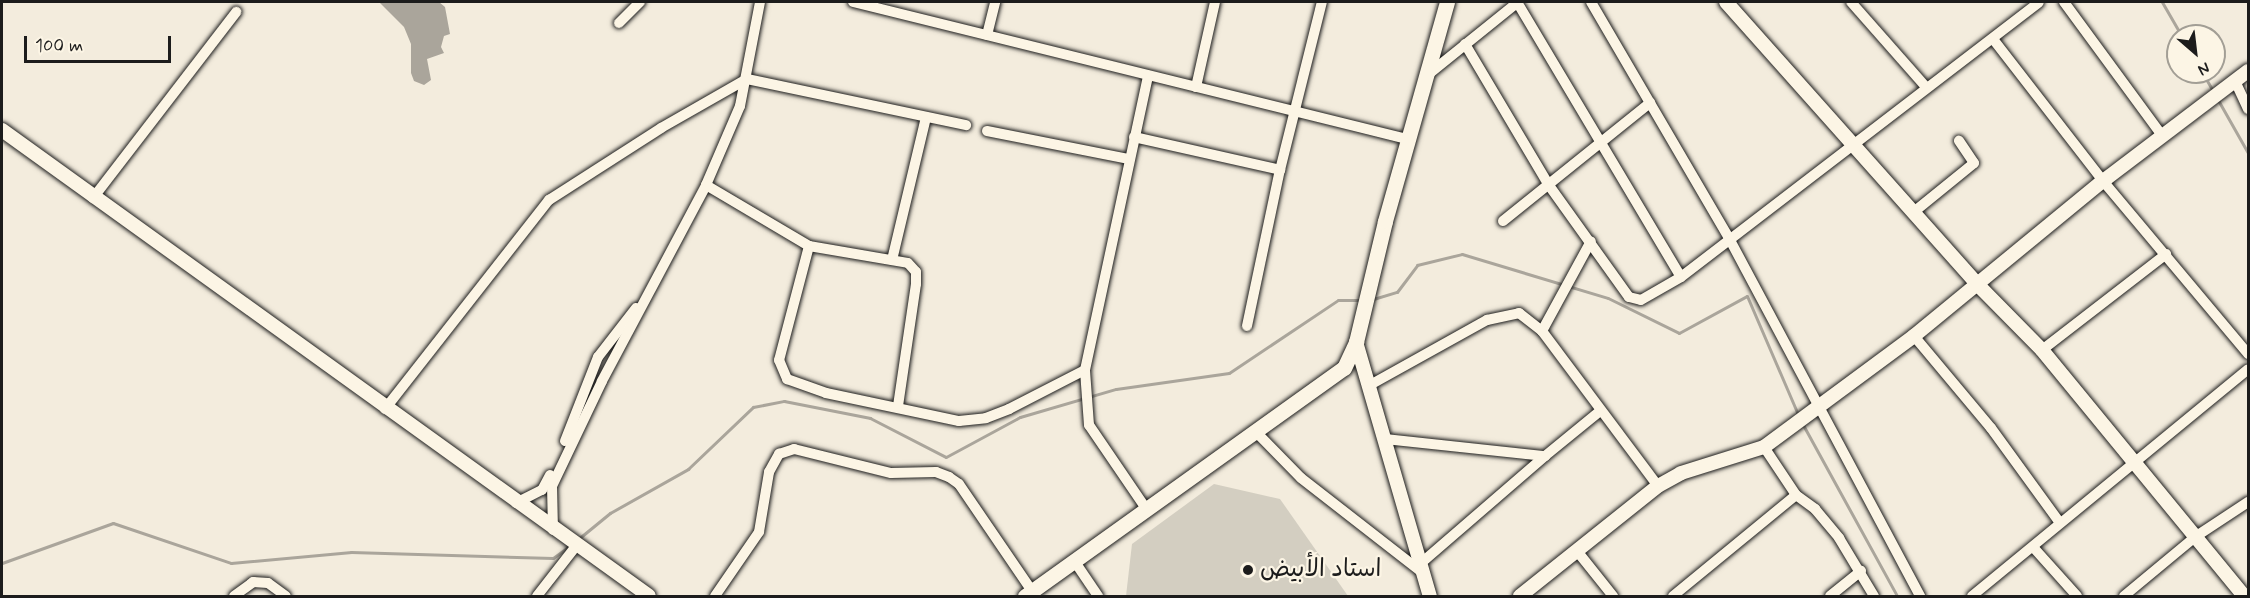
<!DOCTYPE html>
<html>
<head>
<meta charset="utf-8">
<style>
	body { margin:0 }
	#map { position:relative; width:2250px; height:598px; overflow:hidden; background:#f3ecdd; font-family:Mynerve,"Playpen Sans Arabic",sans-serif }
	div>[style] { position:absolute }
	.green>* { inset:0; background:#d3cec1 }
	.water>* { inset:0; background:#aaa59b }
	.stream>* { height:3px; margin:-1.5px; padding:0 1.5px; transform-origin:1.5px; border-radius:1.5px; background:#aaa59b }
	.roads { filter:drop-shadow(0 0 2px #1c1c1c) drop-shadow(0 0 2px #1c1c1c) }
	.minor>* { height:10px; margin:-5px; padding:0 5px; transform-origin:5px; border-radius:5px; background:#fcf5e5 }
	.tertiary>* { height:14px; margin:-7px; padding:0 7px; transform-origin:7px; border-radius:7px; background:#fcf5e5 }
	.secondary>* { height:15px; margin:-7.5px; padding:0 7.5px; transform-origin:7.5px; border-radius:7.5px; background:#fcf5e5 }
	.dots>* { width:16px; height:16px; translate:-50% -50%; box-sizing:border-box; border:3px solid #fcf5e5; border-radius:50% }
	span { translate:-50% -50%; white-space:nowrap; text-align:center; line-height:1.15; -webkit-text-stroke:4.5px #fcf5e5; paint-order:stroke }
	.poi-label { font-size:24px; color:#1c1c1c }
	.left { translate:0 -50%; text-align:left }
	.frame { position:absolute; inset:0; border:3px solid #1c1c1c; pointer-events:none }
	.north { position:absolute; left:2166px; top:24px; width:60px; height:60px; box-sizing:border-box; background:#fcf5e5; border:2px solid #a29e95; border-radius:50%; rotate:152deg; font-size:16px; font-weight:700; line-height:24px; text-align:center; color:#1c1c1c }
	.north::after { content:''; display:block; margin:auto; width:21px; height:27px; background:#1c1c1c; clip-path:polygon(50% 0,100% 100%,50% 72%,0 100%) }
	.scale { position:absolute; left:24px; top:36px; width:147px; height:27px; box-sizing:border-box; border:3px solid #1c1c1c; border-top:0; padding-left:8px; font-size:18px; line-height:21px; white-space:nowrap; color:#1c1c1c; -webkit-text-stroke:4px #fcf5e5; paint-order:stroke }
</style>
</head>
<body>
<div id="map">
	<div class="green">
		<div style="clip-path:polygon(1214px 484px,1280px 499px,1348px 596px,1126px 596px,1132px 544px)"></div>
	</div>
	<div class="water">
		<div style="clip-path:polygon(379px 2px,439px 2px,445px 7px,450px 34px,444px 36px,441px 47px,444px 53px,427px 59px,431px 80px,424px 85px,414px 81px,411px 73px,411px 44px,404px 27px)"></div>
	</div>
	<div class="stream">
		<div style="left:2162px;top:2px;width:39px;rotate:60deg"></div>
		<div style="left:2202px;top:72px;width:22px;rotate:60deg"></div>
		<div style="left:2218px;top:100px;width:61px;rotate:60.5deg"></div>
		<div style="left:1370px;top:300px;width:28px;rotate:-17deg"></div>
		<div style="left:1397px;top:292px;width:34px;rotate:-53deg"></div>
		<div style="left:1417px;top:265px;width:46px;rotate:-13.7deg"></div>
		<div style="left:1462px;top:254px;width:152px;rotate:16.8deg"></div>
		<div style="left:1608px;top:298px;width:79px;rotate:26.2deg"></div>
		<div style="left:1679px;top:333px;width:77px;rotate:-28.6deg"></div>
		<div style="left:1747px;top:296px;width:132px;rotate:66.7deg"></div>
		<div style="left:1802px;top:423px;width:197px;rotate:61.2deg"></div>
		<div style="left:577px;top:540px;width:43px;rotate:-39.3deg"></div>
		<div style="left:610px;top:513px;width:90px;rotate:-29.4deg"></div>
		<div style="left:688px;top:469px;width:90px;rotate:-43.6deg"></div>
		<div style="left:753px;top:407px;width:32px;rotate:-11deg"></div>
		<div style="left:784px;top:401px;width:88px;rotate:11.2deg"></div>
		<div style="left:870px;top:418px;width:85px;rotate:27.2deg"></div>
		<div style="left:946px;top:457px;width:84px;rotate:-28.4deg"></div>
		<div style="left:1020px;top:417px;width:100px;rotate:-16.3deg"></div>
		<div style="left:1116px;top:389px;width:114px;rotate:-8.1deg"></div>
		<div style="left:1229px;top:373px;width:131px;rotate:-33.8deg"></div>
		<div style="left:1338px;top:300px;width:23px"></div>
		<div style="left:2px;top:563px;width:118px;rotate:-19.8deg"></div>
		<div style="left:113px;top:523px;width:125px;rotate:18.7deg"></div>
		<div style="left:231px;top:563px;width:121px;rotate:-5.2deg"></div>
		<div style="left:351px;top:552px;width:202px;rotate:1.7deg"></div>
		<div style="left:553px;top:558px;width:24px;rotate:-36deg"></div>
	</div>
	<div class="roads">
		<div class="minor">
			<div style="left:853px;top:2px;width:571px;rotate:13.89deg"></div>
			<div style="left:1517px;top:2px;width:320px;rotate:59.2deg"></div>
			<div style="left:1591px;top:2px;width:276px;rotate:59.7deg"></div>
			<div style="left:1730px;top:240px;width:404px;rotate:61.9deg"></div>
			<div style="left:1851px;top:2px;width:113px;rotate:48.6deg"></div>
			<div style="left:2064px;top:2px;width:167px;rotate:53.7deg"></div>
			<div style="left:619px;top:23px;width:30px;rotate:-45deg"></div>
			<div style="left:987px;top:35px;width:34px;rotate:-76deg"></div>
			<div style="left:1993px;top:39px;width:180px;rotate:52.2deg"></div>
			<div style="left:2103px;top:181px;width:226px;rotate:50deg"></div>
			<div style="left:1465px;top:44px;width:163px;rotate:59.3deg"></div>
			<div style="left:1548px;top:184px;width:139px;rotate:54.4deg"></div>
			<div style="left:1629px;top:297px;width:12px;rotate:14deg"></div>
			<div style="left:1641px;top:300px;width:46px;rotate:-29.9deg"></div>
			<div style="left:1681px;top:277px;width:451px;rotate:-37.5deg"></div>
			<div style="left:1425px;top:77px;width:119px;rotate:-38.9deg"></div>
			<div style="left:2235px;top:81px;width:31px;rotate:65deg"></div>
			<div style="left:1196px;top:87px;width:87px;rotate:-77.4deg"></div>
			<div style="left:987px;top:131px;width:145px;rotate:11.2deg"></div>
			<div style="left:1134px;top:137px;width:150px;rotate:12.7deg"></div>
			<div style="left:706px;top:185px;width:120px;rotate:30.6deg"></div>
			<div style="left:809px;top:246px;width:100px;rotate:9.7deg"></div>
			<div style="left:908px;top:263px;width:12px;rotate:48deg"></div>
			<div style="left:916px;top:272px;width:12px;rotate:90deg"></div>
			<div style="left:916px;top:284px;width:123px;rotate:98.4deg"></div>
			<div style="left:93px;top:198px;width:235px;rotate:-52.4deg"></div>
			<div style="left:1915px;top:211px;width:76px;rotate:-39.1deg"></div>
			<div style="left:1974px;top:163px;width:27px;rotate:-124deg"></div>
			<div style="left:1503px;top:221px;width:189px;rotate:-38.8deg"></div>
			<div style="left:809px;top:246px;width:118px;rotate:104.7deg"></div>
			<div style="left:779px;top:360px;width:21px;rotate:67deg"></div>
			<div style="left:787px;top:379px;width:41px;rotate:19.7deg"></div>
			<div style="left:826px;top:393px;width:136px;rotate:11.9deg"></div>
			<div style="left:959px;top:421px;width:27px;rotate:-6deg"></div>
			<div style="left:986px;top:418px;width:25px;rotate:-21deg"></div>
			<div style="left:1009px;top:409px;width:85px;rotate:-27.2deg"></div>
			<div style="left:892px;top:260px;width:147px;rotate:-76.6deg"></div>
			<div style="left:1247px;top:326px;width:159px;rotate:-78.1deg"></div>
			<div style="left:1280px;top:170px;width:173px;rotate:-76deg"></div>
			<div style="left:1542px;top:331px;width:102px;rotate:-61.4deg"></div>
			<div style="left:1914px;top:336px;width:120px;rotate:50.1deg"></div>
			<div style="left:1991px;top:428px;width:117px;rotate:54deg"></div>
			<div style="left:2042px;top:350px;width:157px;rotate:-37.7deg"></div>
			<div style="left:1370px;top:385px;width:134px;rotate:-29.1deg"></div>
			<div style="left:1487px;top:320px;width:33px;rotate:-12deg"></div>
			<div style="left:1519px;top:313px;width:29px;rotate:38deg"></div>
			<div style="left:1542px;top:331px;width:194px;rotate:53.2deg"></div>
			<div style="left:385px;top:409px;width:266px;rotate:-51.9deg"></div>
			<div style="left:549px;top:200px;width:133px;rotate:-32.7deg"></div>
			<div style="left:661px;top:128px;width:99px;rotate:-29.7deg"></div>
			<div style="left:747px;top:79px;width:224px;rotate:11.9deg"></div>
			<div style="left:1256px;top:432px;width:64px;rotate:45.6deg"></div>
			<div style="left:1301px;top:478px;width:155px;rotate:37.9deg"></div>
			<div style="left:1385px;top:439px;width:161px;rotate:6.1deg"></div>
			<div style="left:1545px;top:456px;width:164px;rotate:139.2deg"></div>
			<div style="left:565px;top:441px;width:90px;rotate:-68.6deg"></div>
			<div style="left:598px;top:357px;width:62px;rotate:-52.2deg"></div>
			<div style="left:1764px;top:447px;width:58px;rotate:56.3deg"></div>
			<div style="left:1796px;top:495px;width:24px;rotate:36deg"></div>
			<div style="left:1815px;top:509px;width:38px;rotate:50deg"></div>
			<div style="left:1839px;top:538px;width:68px;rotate:58.9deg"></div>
			<div style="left:1545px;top:456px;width:71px;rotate:-39.3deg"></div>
			<div style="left:516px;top:503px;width:29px;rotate:-27deg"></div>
			<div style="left:542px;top:490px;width:17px;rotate:-62deg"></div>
			<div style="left:1147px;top:510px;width:103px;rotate:-124.3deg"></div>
			<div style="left:1089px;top:425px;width:55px;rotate:-94.2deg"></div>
			<div style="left:1085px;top:370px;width:301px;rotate:-77.9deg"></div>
			<div style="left:553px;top:530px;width:44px;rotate:-91.3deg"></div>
			<div style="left:552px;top:486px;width:116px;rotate:-64.5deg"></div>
			<div style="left:602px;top:381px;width:222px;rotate:-62deg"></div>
			<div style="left:706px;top:185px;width:86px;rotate:-66.7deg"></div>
			<div style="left:740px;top:106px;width:106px;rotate:-79.1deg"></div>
			<div style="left:2033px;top:547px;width:66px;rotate:48.1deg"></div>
			<div style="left:1577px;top:551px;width:58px;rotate:51.3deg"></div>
			<div style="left:1075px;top:562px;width:41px;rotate:55.9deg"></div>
			<div style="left:234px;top:596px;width:24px;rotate:-36deg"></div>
			<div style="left:253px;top:582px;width:15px;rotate:4deg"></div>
			<div style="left:268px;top:583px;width:22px;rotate:36deg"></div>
			<div style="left:537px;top:596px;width:63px;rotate:-52deg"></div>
			<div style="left:715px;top:596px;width:78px;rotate:-55.5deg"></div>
			<div style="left:759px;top:532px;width:61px;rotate:-80.5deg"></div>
			<div style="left:769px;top:472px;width:21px;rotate:-61deg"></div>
			<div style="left:779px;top:454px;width:16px;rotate:-18deg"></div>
			<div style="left:794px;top:449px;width:100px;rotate:13.9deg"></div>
			<div style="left:891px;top:473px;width:45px;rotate:-1.3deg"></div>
			<div style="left:936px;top:472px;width:14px;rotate:21deg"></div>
			<div style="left:949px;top:477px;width:12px;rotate:35deg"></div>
			<div style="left:959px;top:484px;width:130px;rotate:55.7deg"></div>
			<div style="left:1673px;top:596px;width:159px;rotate:-39.4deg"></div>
			<div style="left:1830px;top:596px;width:40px;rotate:-39deg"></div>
			<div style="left:1972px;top:596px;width:357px;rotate:-39.4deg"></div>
			<div style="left:2124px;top:596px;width:92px;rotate:-39.7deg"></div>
			<div style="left:2195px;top:537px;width:64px;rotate:-33.4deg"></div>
		</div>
		<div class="tertiary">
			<div style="left:1726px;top:2px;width:379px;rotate:48.3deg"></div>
			<div style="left:1978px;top:285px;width:91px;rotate:45.4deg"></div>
			<div style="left:2042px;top:350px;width:318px;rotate:50.6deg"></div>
			<div style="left:2px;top:130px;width:797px;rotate:35.76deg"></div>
			<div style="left:1356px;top:342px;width:265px;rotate:73.8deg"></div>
			<div style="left:1520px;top:596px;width:176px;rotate:-38.6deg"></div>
			<div style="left:1658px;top:486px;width:26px;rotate:-29deg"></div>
			<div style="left:1681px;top:473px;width:87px;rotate:-17.4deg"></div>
			<div style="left:1764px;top:447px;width:187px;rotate:-36.5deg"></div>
			<div style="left:1914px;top:336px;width:244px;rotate:-39.4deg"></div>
			<div style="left:2103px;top:181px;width:182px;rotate:-37.2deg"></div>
		</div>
		<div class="secondary">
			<div style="left:1025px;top:596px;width:392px;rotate:-35.6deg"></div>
			<div style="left:1344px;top:368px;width:29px;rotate:-65deg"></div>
			<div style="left:1356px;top:342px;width:124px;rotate:-76.5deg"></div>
			<div style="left:1385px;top:221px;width:228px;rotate:-74.2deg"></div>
		</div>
	</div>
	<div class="dots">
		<div style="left:1248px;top:570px;background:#1c1c1c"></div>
	</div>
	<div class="poi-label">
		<span class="left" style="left:1260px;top:570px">استاد الأبيض</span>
	</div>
	<div class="frame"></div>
	<div class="north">N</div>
	<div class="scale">100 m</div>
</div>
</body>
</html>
